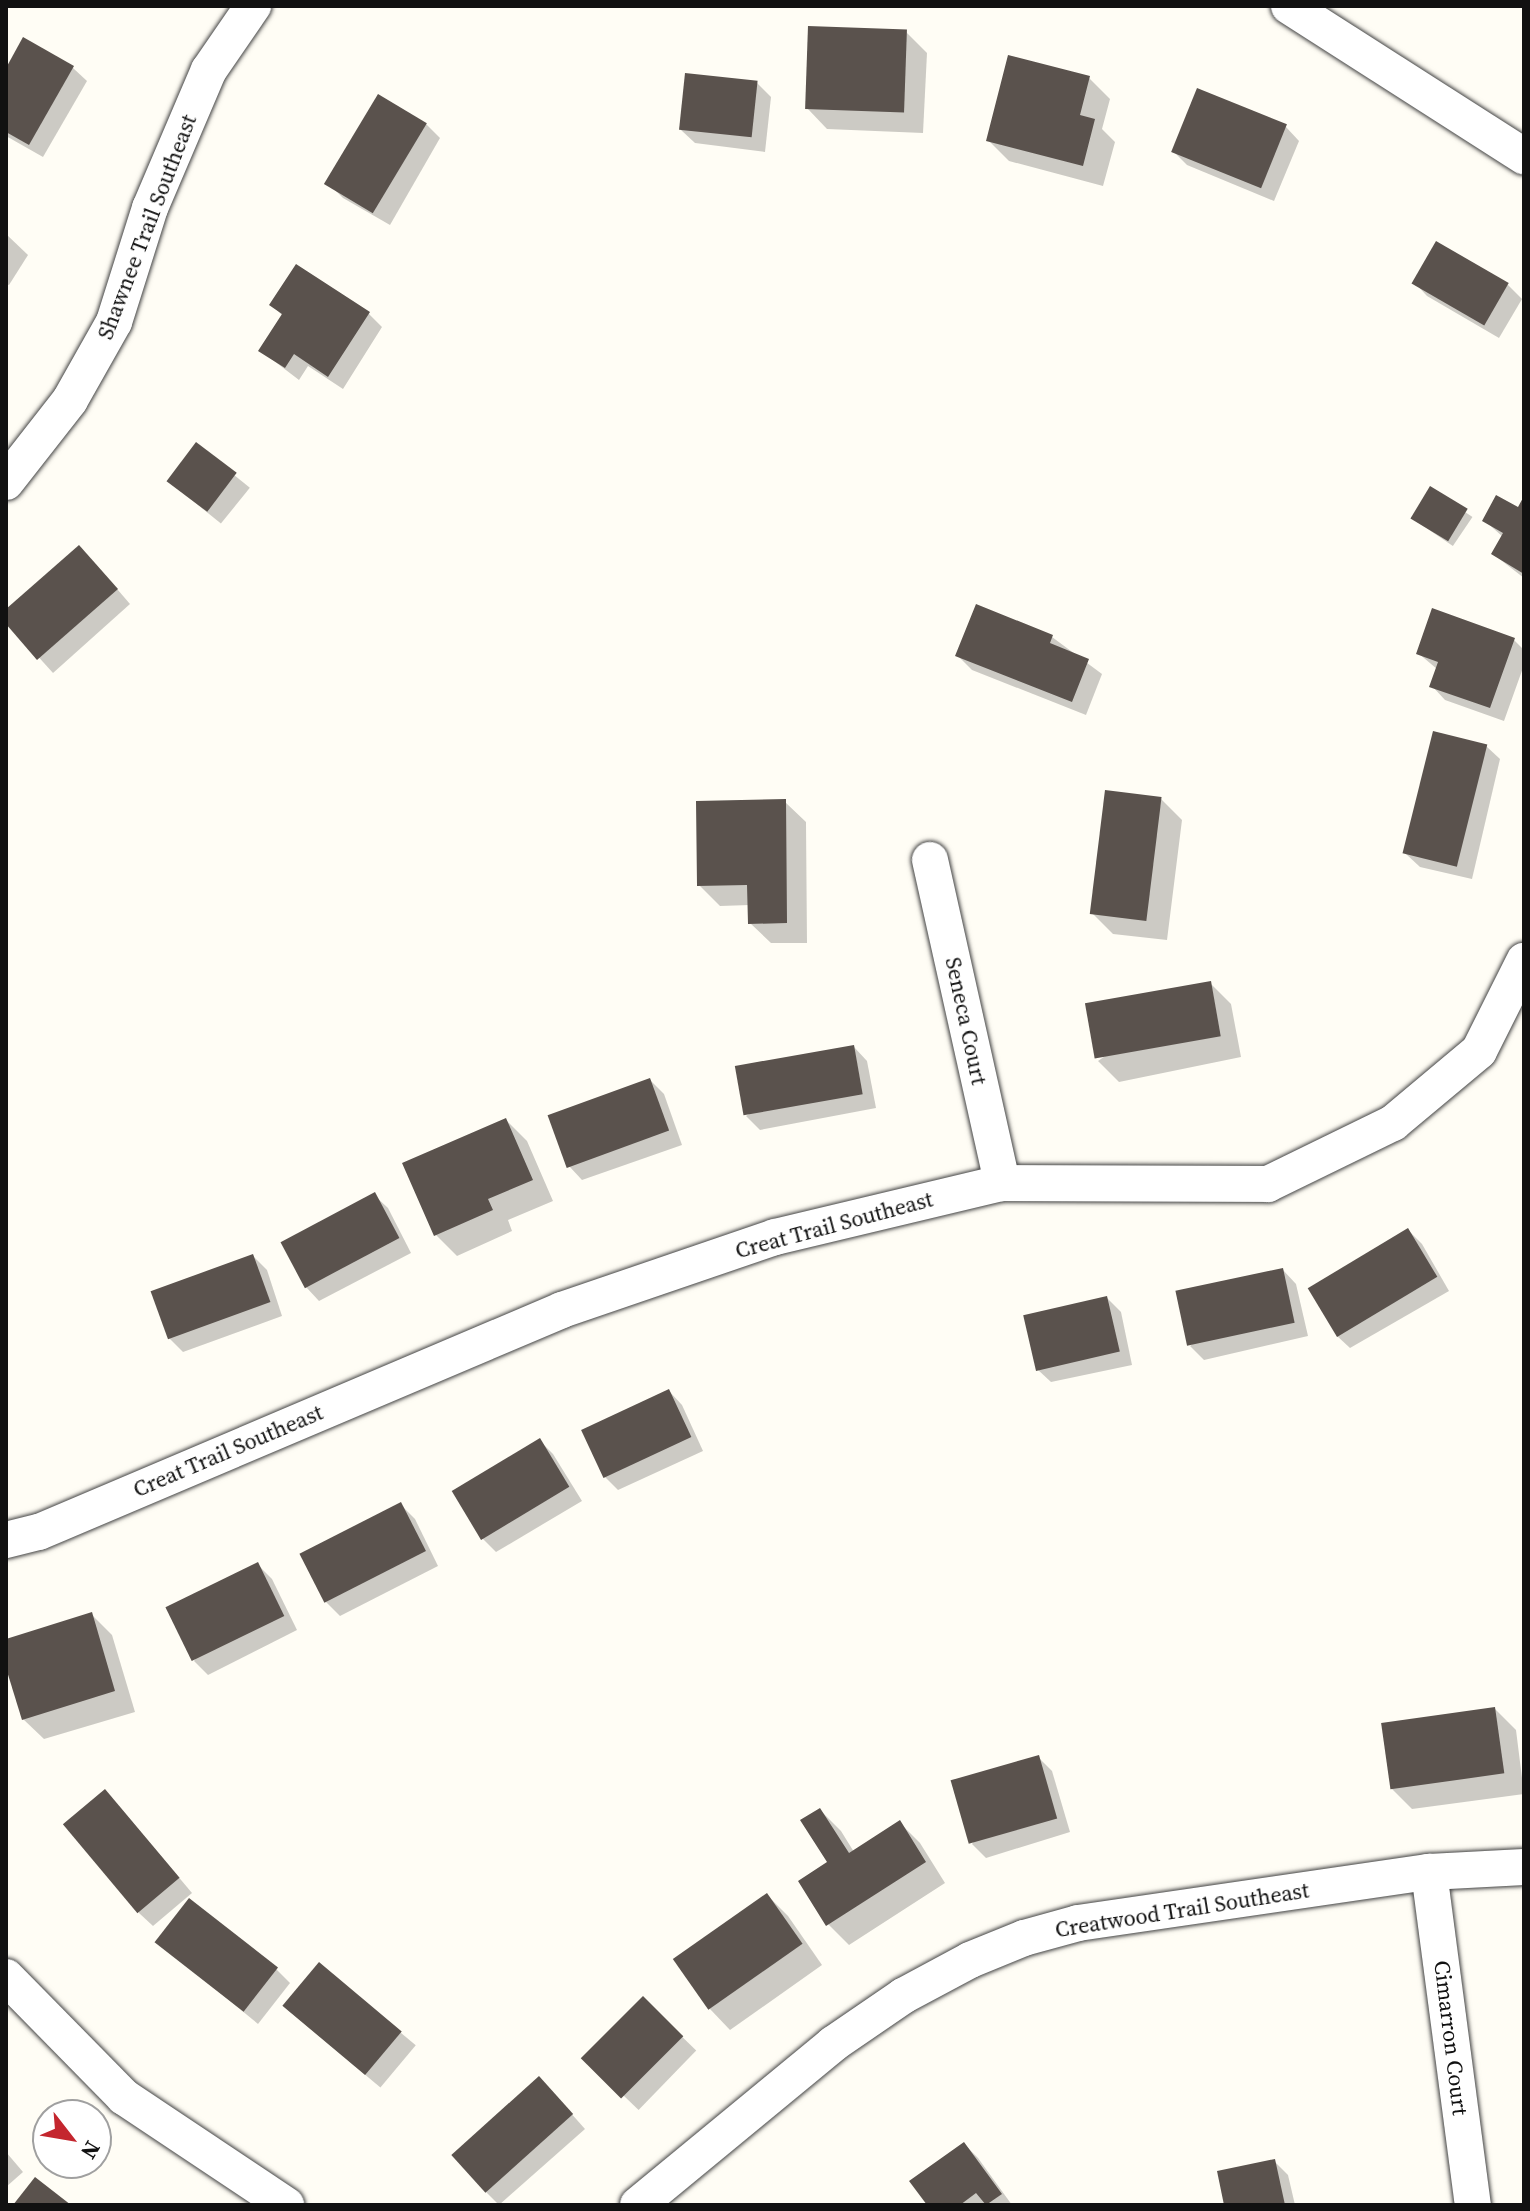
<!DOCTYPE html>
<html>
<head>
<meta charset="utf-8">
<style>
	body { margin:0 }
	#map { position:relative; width:1530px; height:2211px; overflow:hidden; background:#fffdf5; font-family:"Source Serif 4",serif }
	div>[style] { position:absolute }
	.shadow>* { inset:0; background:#0003; transform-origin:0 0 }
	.building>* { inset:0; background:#5a524d; transform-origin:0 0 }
	.roads { filter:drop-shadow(0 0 2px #444) drop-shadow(0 0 2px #444) }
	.minor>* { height:36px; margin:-18px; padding:0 18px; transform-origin:18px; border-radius:18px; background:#fff }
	span { translate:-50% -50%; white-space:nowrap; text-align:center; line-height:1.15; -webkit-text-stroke:8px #fff; paint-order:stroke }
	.street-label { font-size:22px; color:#111 }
	.frame { position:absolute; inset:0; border:8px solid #111; pointer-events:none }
	.north { position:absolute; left:32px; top:2099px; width:80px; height:80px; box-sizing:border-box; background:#fff; border:2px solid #a0a0a0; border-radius:50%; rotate:121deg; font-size:22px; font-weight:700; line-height:32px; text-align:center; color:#111 }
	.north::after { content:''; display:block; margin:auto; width:28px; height:36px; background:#c4262e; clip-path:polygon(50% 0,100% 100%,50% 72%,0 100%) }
</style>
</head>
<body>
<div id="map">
	<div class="shadow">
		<div style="clip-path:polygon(906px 32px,927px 53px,923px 133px,827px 129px,807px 108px)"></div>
		<div style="clip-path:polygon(73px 68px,87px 81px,43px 157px,6px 136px,6px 72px)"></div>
		<div style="clip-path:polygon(1089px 78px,1110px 99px,1102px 129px,1115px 142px,1103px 186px,1009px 161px,988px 140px)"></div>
		<div style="clip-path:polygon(757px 83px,771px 97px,765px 152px,695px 143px,681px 130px)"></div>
		<div style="clip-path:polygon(426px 124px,440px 138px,390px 225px,343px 198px,329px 184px)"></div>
		<div style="clip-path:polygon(1286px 127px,1299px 141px,1274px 201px,1187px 165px,1173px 151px)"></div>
		<div style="clip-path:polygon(6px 234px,28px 255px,9px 285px,6px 284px)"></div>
		<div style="clip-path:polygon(1414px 282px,1508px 285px,1522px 299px,1499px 338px,1427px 296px)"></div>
		<div style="clip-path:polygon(272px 305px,369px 314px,382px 327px,343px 389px,308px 366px,299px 380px,261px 351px,283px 316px)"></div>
		<div style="left:197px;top:445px;width:68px;height:46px;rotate:39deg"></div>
		<div style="left:1431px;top:489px;width:50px;height:35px;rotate:34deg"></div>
		<div style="clip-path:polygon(1524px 500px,1524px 578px,1493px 554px,1503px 537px,1484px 520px,1519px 510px)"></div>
		<div style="clip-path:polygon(93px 561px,130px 604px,53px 673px,6px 621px,6px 612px)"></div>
		<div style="clip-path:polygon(1433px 611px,1514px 640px,1524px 650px,1524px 665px,1504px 721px,1445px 700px,1432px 686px,1437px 669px,1418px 653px)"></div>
		<div style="clip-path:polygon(1052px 637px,1102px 674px,1086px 715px,972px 670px,958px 656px)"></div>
		<div style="clip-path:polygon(1486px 746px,1500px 759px,1472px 879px,1420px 867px,1406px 854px)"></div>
		<div style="clip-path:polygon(1161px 799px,1182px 820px,1167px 940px,1113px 934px,1092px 913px)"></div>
		<div style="clip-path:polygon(785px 802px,806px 822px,807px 943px,771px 943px,750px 923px,750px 905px,720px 906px,699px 885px)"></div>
		<div style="clip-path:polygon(1210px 983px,1231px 1004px,1241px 1057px,1119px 1082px,1098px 1061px)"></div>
		<div style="clip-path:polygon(854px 1047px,867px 1061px,876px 1108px,760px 1130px,746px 1116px)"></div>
		<div style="clip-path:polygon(650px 1080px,664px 1094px,682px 1145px,582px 1180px,569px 1166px)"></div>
		<div style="clip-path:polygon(506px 1120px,527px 1141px,553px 1201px,508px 1220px,512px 1231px,457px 1256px,436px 1235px,405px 1164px)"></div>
		<div style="clip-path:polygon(374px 1195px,388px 1208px,411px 1253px,319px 1301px,306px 1287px,282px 1243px)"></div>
		<div style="clip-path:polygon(1408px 1230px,1422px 1244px,1449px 1291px,1350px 1348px,1336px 1335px)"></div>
		<div style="clip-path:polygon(253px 1256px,267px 1270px,282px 1316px,183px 1352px,169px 1338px)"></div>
		<div style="clip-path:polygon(1283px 1270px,1296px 1284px,1308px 1336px,1204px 1360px,1190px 1346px)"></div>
		<div style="clip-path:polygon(1107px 1298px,1121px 1312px,1132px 1365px,1051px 1382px,1037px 1369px)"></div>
		<div style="clip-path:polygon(669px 1391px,682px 1405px,703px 1451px,618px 1490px,604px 1476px)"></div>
		<div style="clip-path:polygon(539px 1440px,553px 1454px,582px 1501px,496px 1552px,482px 1538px)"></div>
		<div style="clip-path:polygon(401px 1505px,415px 1519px,438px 1566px,340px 1616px,326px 1602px)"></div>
		<div style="clip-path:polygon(258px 1565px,272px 1579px,297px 1630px,208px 1675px,194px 1661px)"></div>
		<div style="clip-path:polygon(91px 1614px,112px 1635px,135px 1712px,44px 1739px,23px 1719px,6px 1661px,6px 1641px)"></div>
		<div style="clip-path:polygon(1495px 1709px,1516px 1730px,1524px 1794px,1412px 1809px,1391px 1788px)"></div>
		<div style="clip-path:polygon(1038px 1757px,1052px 1771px,1070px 1832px,986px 1858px,972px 1844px)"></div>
		<div style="clip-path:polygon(119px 1806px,192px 1893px,153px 1926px,139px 1913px)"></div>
		<div style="clip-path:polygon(820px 1810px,841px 1831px,854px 1852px,900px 1823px,920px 1843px,945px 1883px,849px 1945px,828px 1924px,829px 1863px)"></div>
		<div style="clip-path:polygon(767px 1895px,788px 1916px,822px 1965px,730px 2030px,710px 2009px,676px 1960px)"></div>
		<div style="clip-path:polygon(158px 1942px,276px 1969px,290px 1983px,258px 2024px)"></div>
		<div style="left:320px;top:1965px;width:125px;height:55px;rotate:40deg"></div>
		<div style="left:643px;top:1999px;width:74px;height:83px;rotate:44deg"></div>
		<div style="clip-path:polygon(553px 2093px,585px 2129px,499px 2205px,486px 2192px)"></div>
		<div style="clip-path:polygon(964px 2144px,978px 2158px,1012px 2205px,929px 2205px)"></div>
		<div style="clip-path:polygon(6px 2152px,23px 2172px,6px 2187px)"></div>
		<div style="clip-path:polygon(1274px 2161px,1288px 2175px,1295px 2205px,1226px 2205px)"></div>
	</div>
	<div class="building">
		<div style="left:808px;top:26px;width:99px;height:83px;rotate:2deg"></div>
		<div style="clip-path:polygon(23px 37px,74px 66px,29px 145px,6px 132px,6px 68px)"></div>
		<div style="clip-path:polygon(1008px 55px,1090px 76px,1080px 115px,1095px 119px,1083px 166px,986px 141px)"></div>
		<div style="left:685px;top:73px;width:73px;height:57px;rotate:6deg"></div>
		<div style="left:1197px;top:88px;width:97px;height:69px;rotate:22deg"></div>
		<div style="left:378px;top:94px;width:57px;height:105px;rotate:31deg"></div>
		<div style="left:1436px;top:241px;width:84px;height:49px;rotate:30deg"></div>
		<div style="clip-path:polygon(296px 264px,370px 312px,328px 377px,294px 354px,285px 368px,258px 351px,282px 314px,269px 305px)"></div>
		<div style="left:196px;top:442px;width:51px;height:49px;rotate:37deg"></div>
		<div style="left:1430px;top:486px;width:44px;height:38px;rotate:31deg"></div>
		<div style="clip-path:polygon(1496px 495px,1518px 507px,1524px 496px,1524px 574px,1491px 554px,1503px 533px,1482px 521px)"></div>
		<div style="clip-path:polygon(79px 545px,118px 589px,37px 660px,6px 624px,6px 609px)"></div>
		<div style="clip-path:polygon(976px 604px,1053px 635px,1050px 643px,1089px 659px,1072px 702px,955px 656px)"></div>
		<div style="clip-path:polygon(1432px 608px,1515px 638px,1490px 708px,1429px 687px,1438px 662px,1416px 654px)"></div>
		<div style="left:1433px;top:731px;width:56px;height:126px;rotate:14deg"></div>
		<div style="left:1105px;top:790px;width:57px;height:125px;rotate:7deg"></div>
		<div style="clip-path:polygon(786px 799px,787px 923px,748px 924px,747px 885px,697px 886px,696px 801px)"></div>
		<div style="left:1211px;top:981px;width:56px;height:128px;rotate:80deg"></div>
		<div style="left:854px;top:1045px;width:50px;height:121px;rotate:80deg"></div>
		<div style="left:650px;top:1078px;width:56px;height:109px;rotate:70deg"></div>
		<div style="clip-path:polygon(506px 1118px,533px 1180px,488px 1199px,493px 1210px,434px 1236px,402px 1163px)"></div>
		<div style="left:375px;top:1192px;width:52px;height:107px;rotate:62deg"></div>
		<div style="left:1408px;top:1228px;width:57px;height:117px;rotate:59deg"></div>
		<div style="left:253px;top:1254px;width:51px;height:109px;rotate:70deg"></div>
		<div style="left:1283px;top:1268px;width:56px;height:110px;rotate:78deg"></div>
		<div style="left:1107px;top:1296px;width:57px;height:86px;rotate:77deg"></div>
		<div style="left:669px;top:1389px;width:53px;height:97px;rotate:65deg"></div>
		<div style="left:540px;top:1438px;width:57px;height:103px;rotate:59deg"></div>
		<div style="left:401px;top:1502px;width:55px;height:114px;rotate:63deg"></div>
		<div style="left:258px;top:1562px;width:60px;height:103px;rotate:64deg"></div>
		<div style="clip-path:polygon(92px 1612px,115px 1691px,22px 1720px,6px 1668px,6px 1639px)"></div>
		<div style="left:1495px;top:1707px;width:67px;height:115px;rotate:82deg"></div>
		<div style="left:1039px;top:1755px;width:66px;height:92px;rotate:74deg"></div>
		<div style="left:105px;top:1789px;width:116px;height:55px;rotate:50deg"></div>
		<div style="clip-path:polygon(820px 1808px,849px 1853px,900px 1820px,926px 1862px,826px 1926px,798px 1881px,827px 1862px,800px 1820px)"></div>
		<div style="left:767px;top:1893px;width:62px;height:115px;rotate:55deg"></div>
		<div style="left:189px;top:1898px;width:113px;height:56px;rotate:38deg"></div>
		<div style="left:319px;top:1962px;width:108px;height:57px;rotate:40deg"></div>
		<div style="left:643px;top:1996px;width:57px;height:88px;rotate:45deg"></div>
		<div style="left:539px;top:2076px;width:51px;height:118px;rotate:48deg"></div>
		<div style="clip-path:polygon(964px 2142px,1002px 2194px,986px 2205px,976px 2193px,960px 2205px,927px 2205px,909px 2181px)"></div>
		<div style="clip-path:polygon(1275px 2159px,1285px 2205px,1224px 2205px,1217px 2171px)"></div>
		<div style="clip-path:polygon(35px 2177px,71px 2205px,13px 2205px)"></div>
	</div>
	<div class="roads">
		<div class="minor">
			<div style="left:1289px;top:6px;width:279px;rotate:32.6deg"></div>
			<div style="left:6px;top:482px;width:104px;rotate:-52deg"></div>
			<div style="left:70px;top:400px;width:90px;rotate:-60.6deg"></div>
			<div style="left:114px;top:322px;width:120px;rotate:-72.5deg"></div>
			<div style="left:150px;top:208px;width:150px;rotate:-66.9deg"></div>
			<div style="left:209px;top:70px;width:78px;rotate:-55.5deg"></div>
			<div style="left:930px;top:860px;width:331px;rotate:77.4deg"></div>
			<div style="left:6px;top:1540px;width:34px;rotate:-14deg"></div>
			<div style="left:39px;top:1532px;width:568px;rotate:-23deg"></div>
			<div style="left:562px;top:1310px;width:225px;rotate:-18.9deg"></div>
			<div style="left:775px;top:1237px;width:233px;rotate:-13.4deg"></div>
			<div style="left:1002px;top:1183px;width:266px;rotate:0.2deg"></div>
			<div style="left:1268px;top:1184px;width:139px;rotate:-26deg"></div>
			<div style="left:1393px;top:1123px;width:112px;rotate:-39.9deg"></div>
			<div style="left:1479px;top:1051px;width:101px;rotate:-63.4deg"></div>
			<div style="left:1429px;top:1872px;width:336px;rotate:82.5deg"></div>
			<div style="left:6px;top:1977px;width:168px;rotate:45.5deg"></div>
			<div style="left:124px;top:2097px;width:195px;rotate:33.7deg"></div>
			<div style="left:638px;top:2205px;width:253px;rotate:-39.5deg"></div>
			<div style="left:833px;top:2044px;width:85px;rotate:-34.4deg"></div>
			<div style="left:903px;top:1996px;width:76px;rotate:-28.2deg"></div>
			<div style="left:970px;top:1960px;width:58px;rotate:-22.2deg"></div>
			<div style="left:1024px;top:1938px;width:56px;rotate:-15.5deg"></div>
			<div style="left:1078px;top:1923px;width:355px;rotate:-8.3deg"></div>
			<div style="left:1429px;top:1872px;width:95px;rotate:-3deg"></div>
		</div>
	</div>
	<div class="street-label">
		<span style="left:147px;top:227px;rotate:-69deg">Shawnee Trail Southeast</span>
		<span style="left:966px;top:1021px;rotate:78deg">Seneca Court</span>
		<span style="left:834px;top:1225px;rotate:-15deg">Creat Trail Southeast</span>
		<span style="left:228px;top:1451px;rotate:-23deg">Creat Trail Southeast</span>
		<span style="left:1182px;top:1910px;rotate:-9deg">Creatwood Trail Southeast</span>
		<span style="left:1451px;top:2038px;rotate:83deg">Cimarron Court</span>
	</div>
	<div class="frame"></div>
	<div class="north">N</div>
</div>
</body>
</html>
